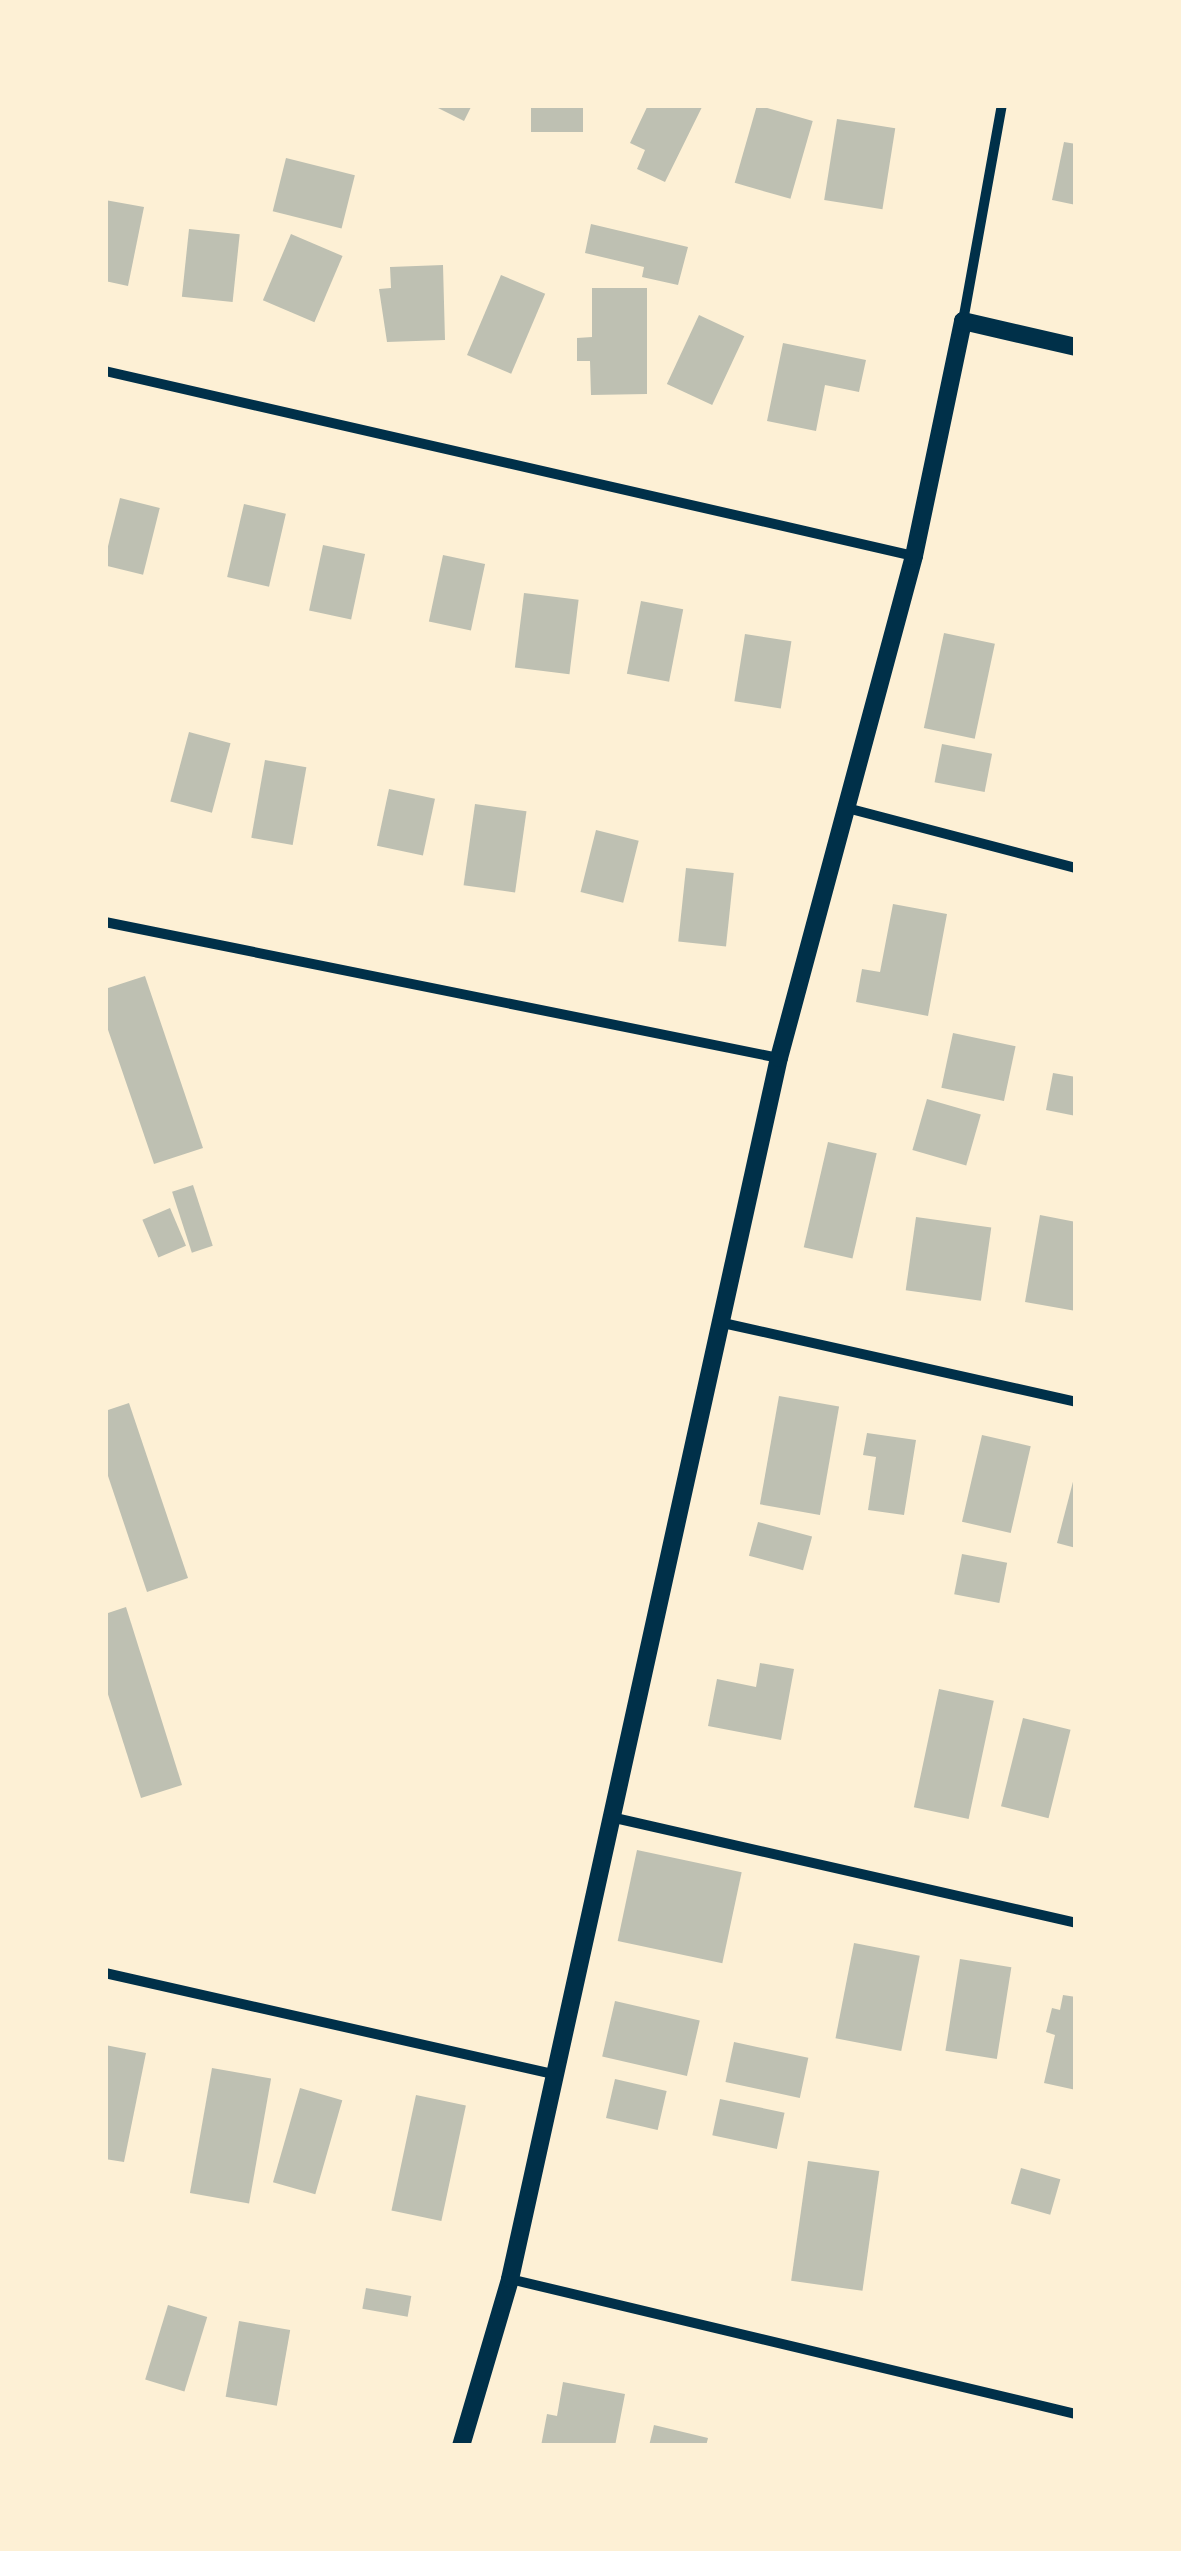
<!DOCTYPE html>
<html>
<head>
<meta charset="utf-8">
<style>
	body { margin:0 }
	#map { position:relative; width:1181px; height:2551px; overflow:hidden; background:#fdf0d5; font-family:Rubik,sans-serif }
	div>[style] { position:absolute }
	.building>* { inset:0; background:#bec0b2; transform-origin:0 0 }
	.minor>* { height:10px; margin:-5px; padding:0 5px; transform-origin:5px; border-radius:5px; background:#003049 }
	.tertiary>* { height:18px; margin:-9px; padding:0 9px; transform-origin:9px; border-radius:9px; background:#003049 }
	span { translate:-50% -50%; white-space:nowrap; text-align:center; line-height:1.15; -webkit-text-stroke:9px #fdf0d5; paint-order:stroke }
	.frame { position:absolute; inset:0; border:108px solid #fdf0d5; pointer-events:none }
</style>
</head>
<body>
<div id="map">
	<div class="building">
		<div style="clip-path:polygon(432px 105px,472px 105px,464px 121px)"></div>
		<div style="left:531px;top:105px;width:52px;height:27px"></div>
		<div style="clip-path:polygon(648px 105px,703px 105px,665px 182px,637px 169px,645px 150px,630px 143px)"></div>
		<div style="left:757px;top:105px;width:58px;height:81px;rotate:16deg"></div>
		<div style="left:837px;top:119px;width:59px;height:82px;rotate:9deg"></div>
		<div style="clip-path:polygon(1064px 142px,1076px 144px,1076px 205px,1052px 200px)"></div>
		<div style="left:286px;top:158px;width:71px;height:55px;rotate:14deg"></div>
		<div style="clip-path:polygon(105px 200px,144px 207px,128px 286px,105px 281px)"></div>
		<div style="clip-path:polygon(591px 224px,688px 247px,678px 285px,642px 277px,644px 267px,585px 253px)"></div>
		<div style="left:189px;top:229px;width:51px;height:68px;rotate:6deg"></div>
		<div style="left:291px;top:234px;width:56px;height:72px;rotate:23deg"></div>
		<div style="clip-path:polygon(443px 265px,445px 340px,387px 342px,379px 289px,391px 288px,390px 267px)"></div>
		<div style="left:501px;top:275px;width:48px;height:87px;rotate:23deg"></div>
		<div style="clip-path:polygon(592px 288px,647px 288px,647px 394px,591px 395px,590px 361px,577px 361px,577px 338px,592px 337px)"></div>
		<div style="left:699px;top:315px;width:50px;height:76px;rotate:25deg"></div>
		<div style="clip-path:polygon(783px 343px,866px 360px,859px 392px,825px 385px,816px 431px,767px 421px)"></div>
		<div style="left:120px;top:498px;width:41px;height:69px;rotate:14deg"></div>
		<div style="left:244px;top:504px;width:43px;height:75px;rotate:13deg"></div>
		<div style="left:323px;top:545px;width:43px;height:67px;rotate:12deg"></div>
		<div style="left:443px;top:555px;width:43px;height:68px;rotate:12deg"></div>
		<div style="left:524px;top:593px;width:55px;height:75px;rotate:7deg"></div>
		<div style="left:641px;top:601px;width:43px;height:74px;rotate:11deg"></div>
		<div style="left:944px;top:633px;width:52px;height:97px;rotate:12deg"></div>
		<div style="left:745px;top:634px;width:47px;height:68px;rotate:9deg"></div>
		<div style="left:189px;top:732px;width:43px;height:72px;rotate:15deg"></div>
		<div style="left:942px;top:744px;width:51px;height:39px;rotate:11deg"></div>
		<div style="left:265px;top:760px;width:42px;height:79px;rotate:10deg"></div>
		<div style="left:389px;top:789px;width:47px;height:58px;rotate:12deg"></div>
		<div style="left:475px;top:804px;width:52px;height:82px;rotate:8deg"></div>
		<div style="left:596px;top:830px;width:44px;height:64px;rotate:14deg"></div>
		<div style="left:686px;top:868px;width:48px;height:74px;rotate:6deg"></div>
		<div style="clip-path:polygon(893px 904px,947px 914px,928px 1016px,856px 1002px,862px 969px,880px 972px)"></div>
		<div style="clip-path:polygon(145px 976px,203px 1148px,154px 1164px,105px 1021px,105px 989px)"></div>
		<div style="left:953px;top:1033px;width:64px;height:56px;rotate:12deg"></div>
		<div style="clip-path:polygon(1053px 1073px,1076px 1077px,1076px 1116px,1046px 1110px)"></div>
		<div style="left:927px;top:1099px;width:56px;height:53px;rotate:16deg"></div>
		<div style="left:828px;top:1142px;width:50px;height:108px;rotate:13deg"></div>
		<div style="left:193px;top:1185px;width:64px;height:22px;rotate:72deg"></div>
		<div style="left:170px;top:1208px;width:41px;height:30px;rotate:67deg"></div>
		<div style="clip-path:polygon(1040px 1215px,1076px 1222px,1076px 1311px,1025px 1302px)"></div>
		<div style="left:916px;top:1217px;width:76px;height:74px;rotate:8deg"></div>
		<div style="left:779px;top:1396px;width:61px;height:110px;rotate:10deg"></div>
		<div style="clip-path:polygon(129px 1403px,188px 1578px,147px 1592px,105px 1467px,105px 1411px)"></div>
		<div style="clip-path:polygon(867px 1433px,916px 1440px,904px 1515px,868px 1510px,876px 1457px,863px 1455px)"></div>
		<div style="left:982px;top:1435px;width:50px;height:89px;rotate:13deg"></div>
		<div style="clip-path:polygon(1075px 1474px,1076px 1474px,1076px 1548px,1057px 1543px)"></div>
		<div style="left:758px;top:1522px;width:56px;height:35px;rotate:15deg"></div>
		<div style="left:962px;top:1554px;width:46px;height:41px;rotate:11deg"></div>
		<div style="clip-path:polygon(126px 1607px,182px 1785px,141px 1798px,105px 1685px,105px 1614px)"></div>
		<div style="clip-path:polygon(760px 1663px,794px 1669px,781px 1740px,708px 1726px,717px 1679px,756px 1687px)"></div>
		<div style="left:939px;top:1689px;width:56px;height:121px;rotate:12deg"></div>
		<div style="left:1023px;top:1718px;width:49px;height:91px;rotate:14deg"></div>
		<div style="left:637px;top:1850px;width:107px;height:93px;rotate:12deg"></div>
		<div style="left:854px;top:1943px;width:67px;height:97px;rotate:11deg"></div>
		<div style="left:960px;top:1959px;width:52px;height:93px;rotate:9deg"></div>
		<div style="clip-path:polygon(1063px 1995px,1076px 1997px,1076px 2090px,1044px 2083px,1055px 2035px,1046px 2032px,1052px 2008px,1060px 2010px)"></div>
		<div style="left:615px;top:2001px;width:87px;height:57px;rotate:13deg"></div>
		<div style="left:734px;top:2042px;width:76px;height:41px;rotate:12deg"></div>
		<div style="clip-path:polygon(105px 2045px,146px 2053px,124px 2162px,105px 2159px)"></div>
		<div style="left:212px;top:2068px;width:60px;height:127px;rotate:10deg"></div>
		<div style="left:615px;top:2079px;width:53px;height:40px;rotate:13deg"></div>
		<div style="left:300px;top:2088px;width:44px;height:98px;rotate:16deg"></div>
		<div style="left:416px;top:2095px;width:51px;height:118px;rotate:12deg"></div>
		<div style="left:720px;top:2099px;width:66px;height:37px;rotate:12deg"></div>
		<div style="left:808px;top:2161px;width:72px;height:121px;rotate:8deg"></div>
		<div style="left:1021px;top:2168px;width:41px;height:37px;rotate:16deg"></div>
		<div style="left:366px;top:2288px;width:46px;height:21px;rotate:10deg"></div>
		<div style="left:168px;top:2305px;width:41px;height:78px;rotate:17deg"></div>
		<div style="left:239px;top:2321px;width:52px;height:77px;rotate:10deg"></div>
		<div style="clip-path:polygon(563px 2382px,625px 2394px,615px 2446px,541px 2446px,547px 2414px,557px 2416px)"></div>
		<div style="clip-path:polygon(654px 2425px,708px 2438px,706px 2446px,649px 2446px)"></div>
	</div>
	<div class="minor">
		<div style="left:963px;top:321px;width:219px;rotate:-79.8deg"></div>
		<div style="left:105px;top:371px;width:830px;rotate:12.88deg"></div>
		<div style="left:847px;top:808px;width:237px;rotate:14.7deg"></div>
		<div style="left:105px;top:922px;width:688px;rotate:11.41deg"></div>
		<div style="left:723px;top:1323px;width:362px;rotate:12.6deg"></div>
		<div style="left:615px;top:1818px;width:473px;rotate:12.8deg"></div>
		<div style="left:105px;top:1973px;width:462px;rotate:12.7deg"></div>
		<div style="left:510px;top:2279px;width:582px;rotate:13.42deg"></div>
	</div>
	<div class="tertiary">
		<div style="left:461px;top:2446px;width:174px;rotate:-73.6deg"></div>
		<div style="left:510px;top:2279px;width:1250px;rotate:-77.58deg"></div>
		<div style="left:779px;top:1058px;width:520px;rotate:-74.95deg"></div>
		<div style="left:914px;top:556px;width:240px;rotate:-78.2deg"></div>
		<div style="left:963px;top:321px;width:116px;rotate:13deg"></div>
	</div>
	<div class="frame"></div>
</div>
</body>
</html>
